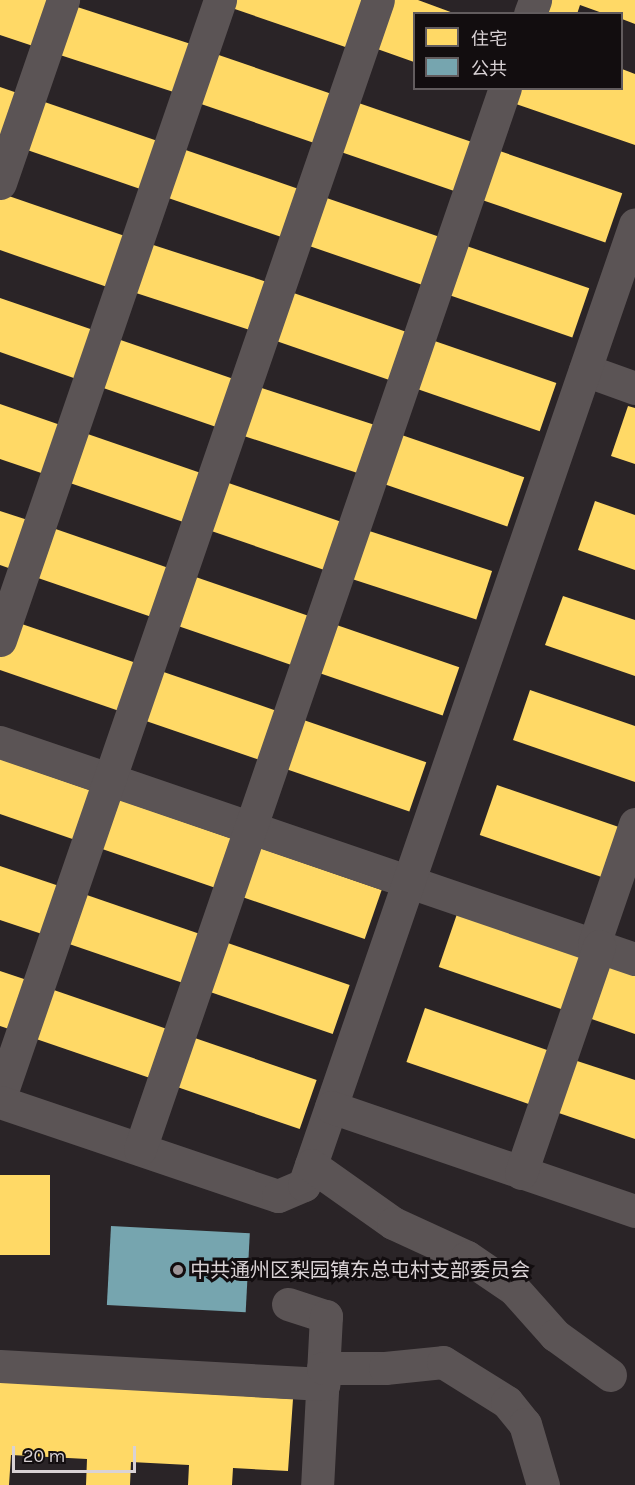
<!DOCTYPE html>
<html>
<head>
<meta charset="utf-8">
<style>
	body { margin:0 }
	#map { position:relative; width:635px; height:1485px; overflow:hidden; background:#2a2427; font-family:Karla,"Noto Sans SC",sans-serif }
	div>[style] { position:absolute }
	.homes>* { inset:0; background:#ffd966; transform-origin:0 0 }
	.public>* { inset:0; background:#76a5af; transform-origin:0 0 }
	.street>* { height:33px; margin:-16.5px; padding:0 16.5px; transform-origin:16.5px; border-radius:16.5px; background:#5b5455 }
	.dots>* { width:16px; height:16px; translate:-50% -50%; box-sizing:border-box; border:3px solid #120d0f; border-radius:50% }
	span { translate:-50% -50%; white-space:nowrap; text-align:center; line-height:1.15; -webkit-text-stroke:6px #120d0f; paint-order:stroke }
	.poi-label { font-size:20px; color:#d9d2d5 }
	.left { translate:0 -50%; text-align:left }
	.legend { position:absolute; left:413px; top:12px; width:210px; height:78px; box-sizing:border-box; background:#120d0f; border:2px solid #625c5e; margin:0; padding:8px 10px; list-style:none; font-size:18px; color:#d9d2d5 }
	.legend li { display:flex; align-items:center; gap:12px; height:30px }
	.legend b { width:30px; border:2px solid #625c5e }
	.scale { position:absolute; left:12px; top:1446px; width:124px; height:27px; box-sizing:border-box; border:3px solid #d9d2d5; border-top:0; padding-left:8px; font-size:18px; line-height:21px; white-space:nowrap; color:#d9d2d5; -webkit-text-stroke:4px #120d0f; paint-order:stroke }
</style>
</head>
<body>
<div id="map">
	<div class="homes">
		<div style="clip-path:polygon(0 0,57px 0,42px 49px,0 35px)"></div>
		<div style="clip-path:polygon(224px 0,374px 0,357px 51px,223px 5px)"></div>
		<div style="clip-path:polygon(381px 0,418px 0,456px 14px,414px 14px,414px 62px,366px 45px)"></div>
		<div style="clip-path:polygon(539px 0,635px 0,635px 24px,622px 19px,622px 14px,605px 14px,580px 5px,577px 14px,534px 14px)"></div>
		<div style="left:65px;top:3px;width:142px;height:51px;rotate:18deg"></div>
		<div style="left:207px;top:51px;width:142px;height:52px;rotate:19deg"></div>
		<div style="clip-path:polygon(622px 69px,635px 74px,635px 145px,504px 100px,508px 88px,622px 88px)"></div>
		<div style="clip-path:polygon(0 87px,26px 96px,0 141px)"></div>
		<div style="left:33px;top:98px;width:141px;height:51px;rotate:19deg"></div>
		<div style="left:347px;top:99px;width:142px;height:52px;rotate:19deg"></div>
		<div style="left:174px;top:146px;width:141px;height:51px;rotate:19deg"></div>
		<div style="left:488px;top:147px;width:142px;height:52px;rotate:19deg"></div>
		<div style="left:0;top:193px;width:142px;height:54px;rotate:19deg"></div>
		<div style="left:315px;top:194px;width:142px;height:51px;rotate:19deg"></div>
		<div style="left:141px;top:241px;width:142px;height:51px;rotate:18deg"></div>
		<div style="left:455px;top:242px;width:142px;height:52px;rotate:19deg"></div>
		<div style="left:282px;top:289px;width:141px;height:51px;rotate:19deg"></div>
		<div style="clip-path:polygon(0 298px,102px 333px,85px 382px,0 352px)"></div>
		<div style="left:109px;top:336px;width:141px;height:51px;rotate:19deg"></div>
		<div style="left:423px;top:337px;width:141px;height:51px;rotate:19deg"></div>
		<div style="left:249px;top:384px;width:142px;height:51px;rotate:18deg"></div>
		<div style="clip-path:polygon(0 404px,69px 428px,53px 477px,0 459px)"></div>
		<div style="clip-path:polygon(628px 406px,635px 408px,635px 464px,611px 456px)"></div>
		<div style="left:76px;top:430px;width:142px;height:52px;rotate:19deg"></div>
		<div style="left:390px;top:431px;width:142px;height:52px;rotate:19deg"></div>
		<div style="left:217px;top:479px;width:141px;height:51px;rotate:19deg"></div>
		<div style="clip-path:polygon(595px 501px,635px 515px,635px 570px,578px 550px)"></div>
		<div style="clip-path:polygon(0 511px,37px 523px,20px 572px,0 565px)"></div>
		<div style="left:44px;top:525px;width:141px;height:52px;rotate:19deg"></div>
		<div style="left:357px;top:527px;width:142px;height:51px;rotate:18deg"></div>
		<div style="left:184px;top:573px;width:142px;height:52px;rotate:19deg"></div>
		<div style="clip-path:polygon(563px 596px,635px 620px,635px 676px,545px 645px)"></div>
		<div style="clip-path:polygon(10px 620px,145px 666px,128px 714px,0 670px,0 650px)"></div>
		<div style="left:325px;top:621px;width:142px;height:51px;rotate:19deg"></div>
		<div style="left:152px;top:668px;width:142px;height:52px;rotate:19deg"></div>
		<div style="clip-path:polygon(530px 690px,635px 726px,635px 782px,513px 740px)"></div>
		<div style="left:292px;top:716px;width:142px;height:52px;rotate:19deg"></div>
		<div style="clip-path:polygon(0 759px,101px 794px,84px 843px,0 814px)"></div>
		<div style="left:497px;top:785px;width:138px;height:53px;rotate:19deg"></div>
		<div style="left:114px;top:798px;width:134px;height:52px;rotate:19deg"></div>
		<div style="left:254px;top:846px;width:135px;height:52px;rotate:19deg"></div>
		<div style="clip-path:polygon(0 866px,68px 889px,51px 937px,0 920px)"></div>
		<div style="left:81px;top:893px;width:135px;height:52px;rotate:19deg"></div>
		<div style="left:457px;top:914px;width:140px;height:56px;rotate:19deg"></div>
		<div style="left:222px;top:941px;width:135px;height:52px;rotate:19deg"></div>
		<div style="clip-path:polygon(598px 962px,635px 974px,635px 1034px,580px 1015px)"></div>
		<div style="clip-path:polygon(0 971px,36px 983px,18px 1032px,0 1026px)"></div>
		<div style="left:48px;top:988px;width:135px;height:52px;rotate:19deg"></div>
		<div style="left:425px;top:1008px;width:139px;height:57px;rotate:19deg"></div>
		<div style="left:189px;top:1036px;width:135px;height:52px;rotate:19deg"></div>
		<div style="clip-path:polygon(565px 1057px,635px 1080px,635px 1139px,547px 1109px)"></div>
		<div style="left:0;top:1175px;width:50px;height:80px"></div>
		<div style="clip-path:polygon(0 1382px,293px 1399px,288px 1471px,233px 1468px,232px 1485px,188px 1485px,189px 1465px,131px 1462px,130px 1485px,86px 1485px,87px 1459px,11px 1455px,9px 1485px,0 1485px)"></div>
	</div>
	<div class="public">
		<div style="left:111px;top:1226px;width:139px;height:79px;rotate:3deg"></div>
	</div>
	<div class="street">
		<div style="left:530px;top:14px;width:15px;rotate:-70deg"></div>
		<div style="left:0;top:183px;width:194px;rotate:-71deg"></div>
		<div style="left:585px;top:370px;width:53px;rotate:19.8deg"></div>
		<div style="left:0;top:640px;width:677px;rotate:-71.03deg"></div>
		<div style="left:0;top:742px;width:671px;rotate:18.87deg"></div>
		<div style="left:594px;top:944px;width:127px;rotate:-71.1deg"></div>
		<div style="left:0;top:1097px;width:1160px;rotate:-70.99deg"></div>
		<div style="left:0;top:1102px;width:293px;rotate:18.7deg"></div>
		<div style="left:278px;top:1196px;width:28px;rotate:-23deg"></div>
		<div style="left:304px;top:1185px;width:1016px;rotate:-70.99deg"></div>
		<div style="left:331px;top:1107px;width:321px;rotate:18.9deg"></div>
		<div style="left:140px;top:1149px;width:1122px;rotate:-71.02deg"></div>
		<div style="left:311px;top:1165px;width:100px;rotate:35.3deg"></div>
		<div style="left:393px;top:1223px;width:81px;rotate:24.7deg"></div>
		<div style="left:467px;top:1257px;width:57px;rotate:34.2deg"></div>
		<div style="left:514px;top:1289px;width:62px;rotate:48.3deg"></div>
		<div style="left:555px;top:1335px;width:68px;rotate:36deg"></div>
		<div style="left:521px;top:1173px;width:240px;rotate:-71deg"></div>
		<div style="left:288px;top:1304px;width:40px;rotate:18deg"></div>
		<div style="left:326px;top:1316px;width:169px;rotate:93deg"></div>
		<div style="left:0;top:1366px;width:324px;rotate:3.2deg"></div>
		<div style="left:323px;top:1368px;width:62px"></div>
		<div style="left:385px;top:1368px;width:58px;rotate:-5.9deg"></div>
		<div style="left:443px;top:1362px;width:75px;rotate:32deg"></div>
		<div style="left:507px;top:1402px;width:28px;rotate:51deg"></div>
		<div style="left:525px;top:1424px;width:64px;rotate:73.6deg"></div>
	</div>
	<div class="dots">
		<div style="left:178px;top:1270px;background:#9c9598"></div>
	</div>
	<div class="poi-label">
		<span class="left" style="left:190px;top:1270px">中共通州区梨园镇东总屯村支部委员会</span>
	</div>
	<ul class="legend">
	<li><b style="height:16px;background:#ffd966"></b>住宅</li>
	<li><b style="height:16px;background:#76a5af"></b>公共</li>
	</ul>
	<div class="scale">20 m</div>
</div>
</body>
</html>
